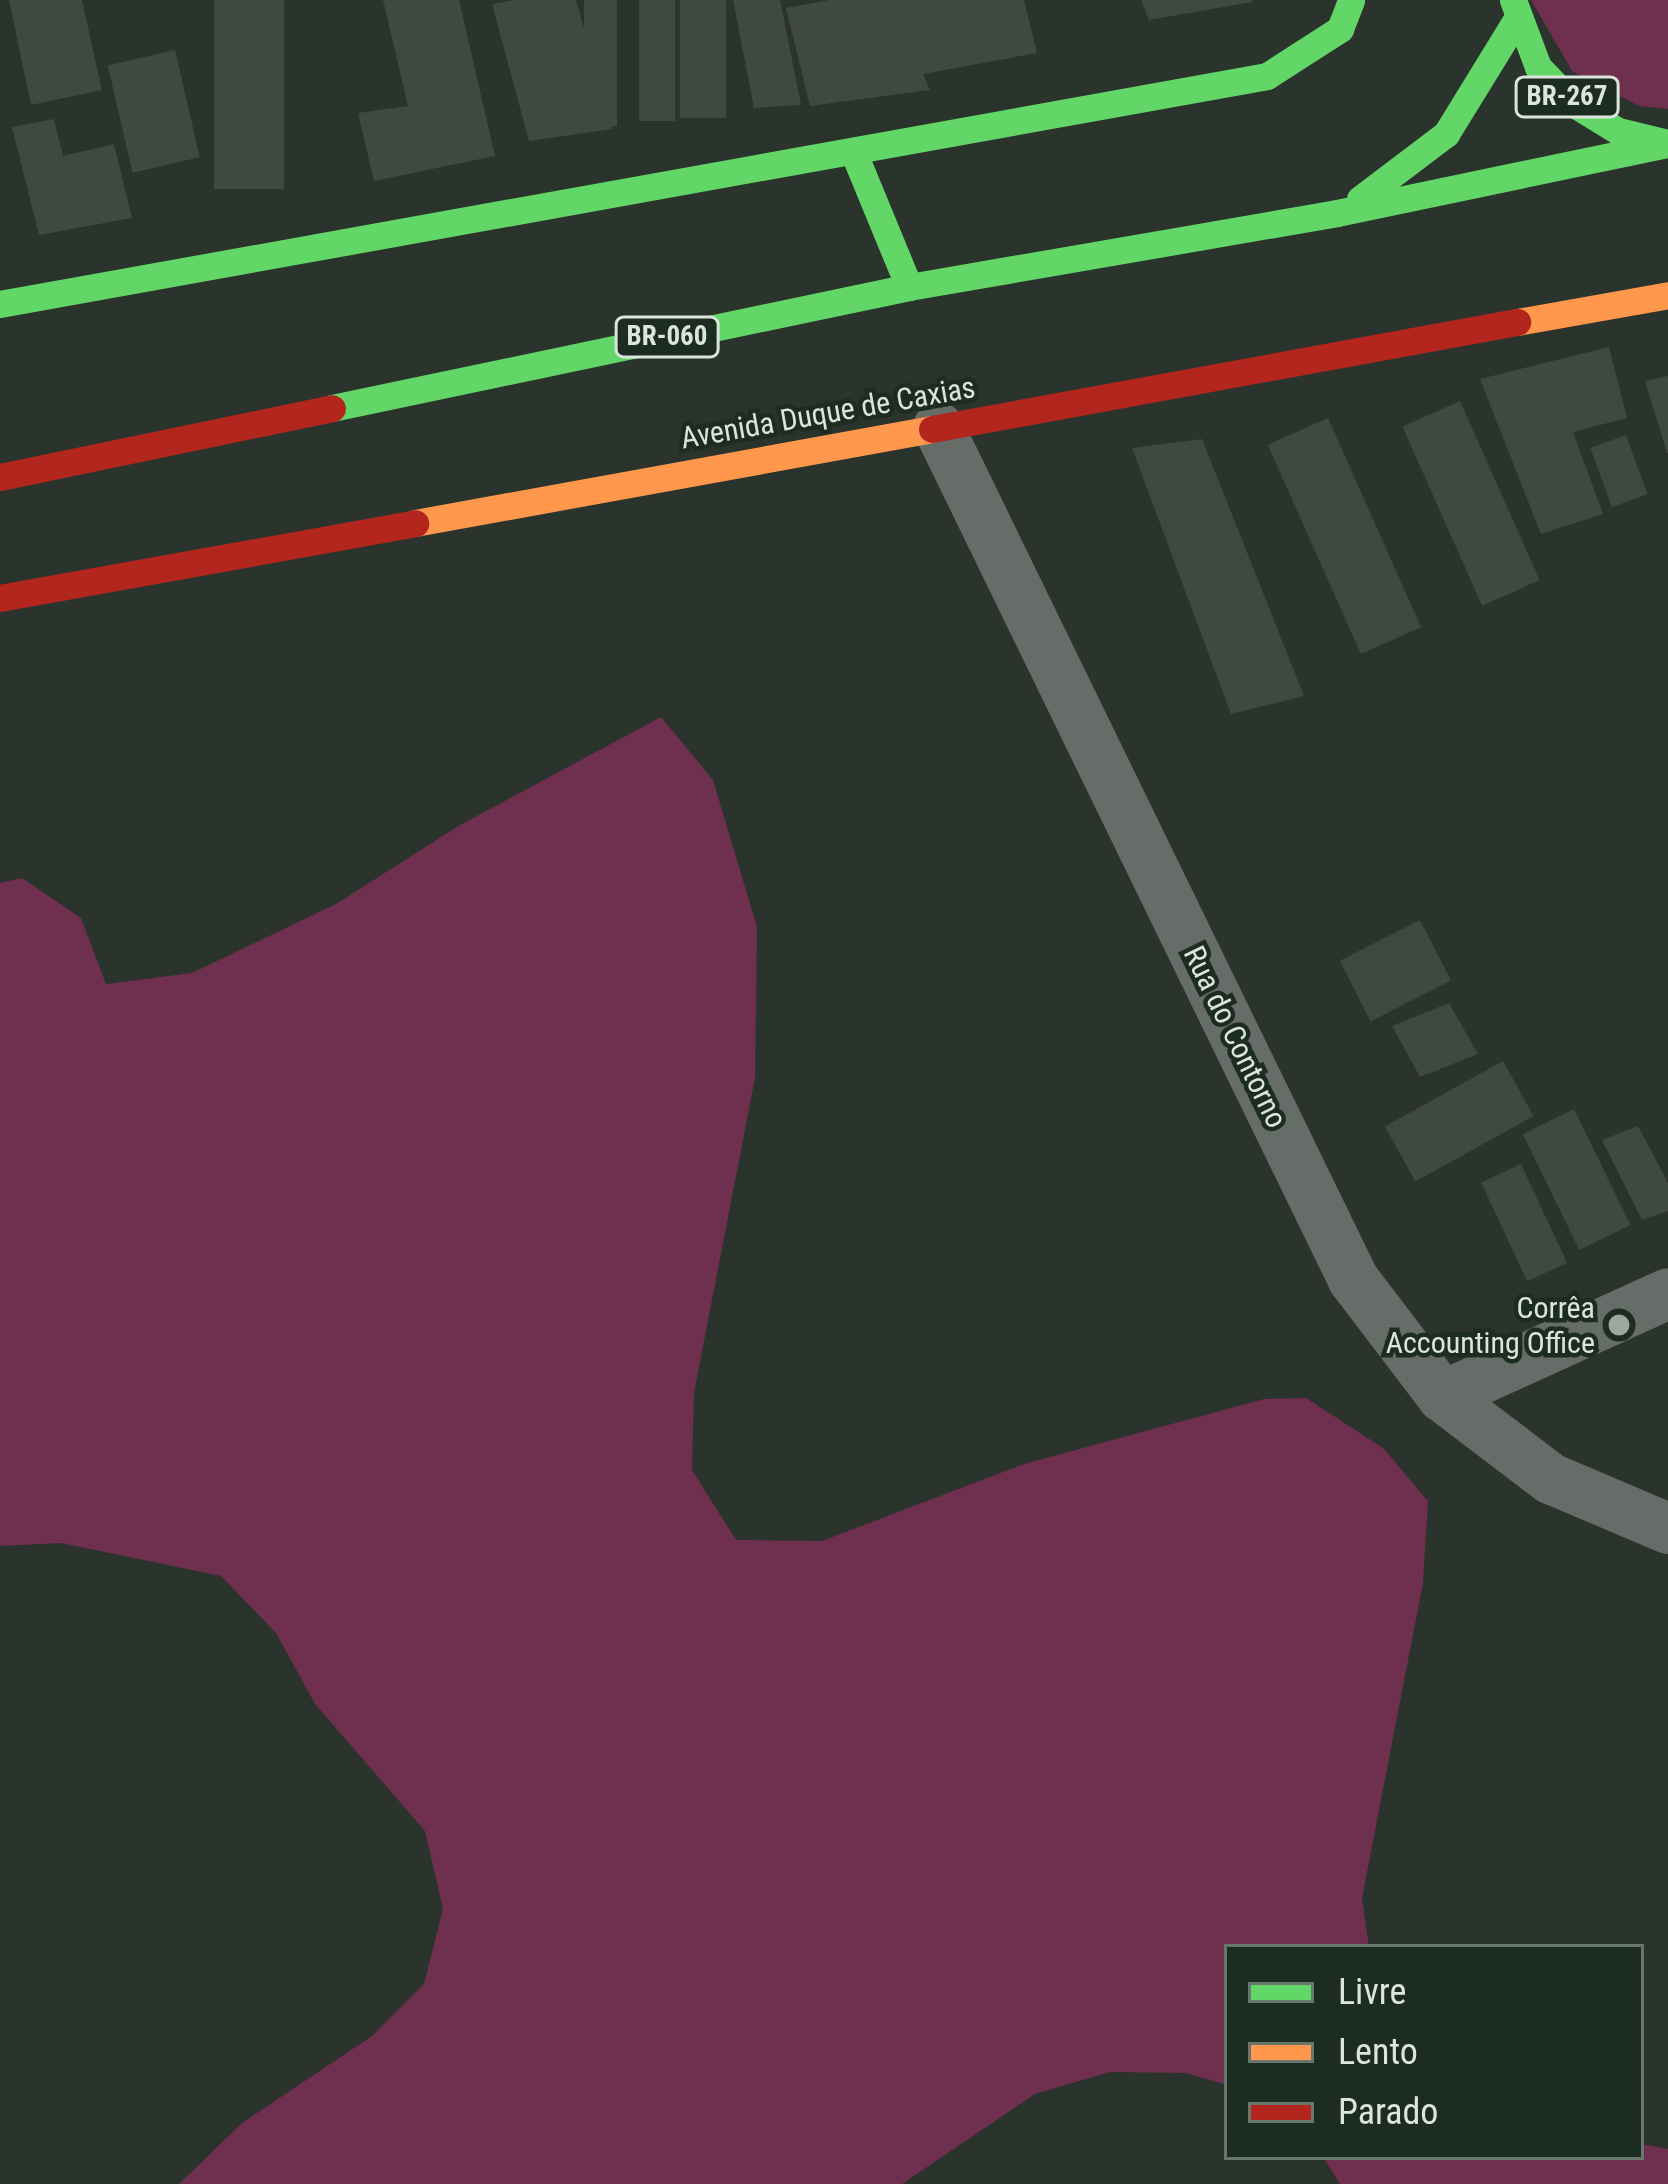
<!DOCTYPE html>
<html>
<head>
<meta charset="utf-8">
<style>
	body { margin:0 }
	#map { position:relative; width:1668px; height:2184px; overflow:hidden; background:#2a332c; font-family:"Roboto Condensed",sans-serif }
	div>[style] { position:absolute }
	.green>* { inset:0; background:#6f2f4f }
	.building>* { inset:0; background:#404842; transform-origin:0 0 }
	.street>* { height:51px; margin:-25.5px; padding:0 25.5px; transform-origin:25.5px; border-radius:25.5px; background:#666c68 }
	.fast>* { height:27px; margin:-13.5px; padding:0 13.5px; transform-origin:13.5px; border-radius:13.5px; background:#63d668 }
	.slow>* { height:27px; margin:-13.5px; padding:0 13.5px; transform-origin:13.5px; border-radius:13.5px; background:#ff974d }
	.jam>* { height:27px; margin:-13.5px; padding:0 13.5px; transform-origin:13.5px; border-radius:13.5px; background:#b3261e }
	.dots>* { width:33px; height:33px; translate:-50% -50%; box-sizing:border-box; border:6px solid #1c2c21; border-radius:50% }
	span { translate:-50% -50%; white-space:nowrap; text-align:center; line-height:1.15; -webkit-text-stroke:9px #1c2c21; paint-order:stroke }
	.shield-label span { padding:3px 9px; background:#1c2c21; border:3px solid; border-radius:9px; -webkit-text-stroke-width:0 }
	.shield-label { font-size:27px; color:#dbe5dd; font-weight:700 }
	.street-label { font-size:30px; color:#dbe5dd }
	.poi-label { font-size:30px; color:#dbe5dd }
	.right { translate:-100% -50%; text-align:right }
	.legend { position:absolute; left:1224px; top:1944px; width:420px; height:216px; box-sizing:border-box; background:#1c2c21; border:3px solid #68766c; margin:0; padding:15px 21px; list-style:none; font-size:36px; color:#dbe5dd }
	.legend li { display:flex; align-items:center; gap:24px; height:60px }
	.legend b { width:60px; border:3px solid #68766c }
</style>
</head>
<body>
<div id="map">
	<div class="green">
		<div style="clip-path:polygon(1531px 0,1668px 0,1668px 109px,1639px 106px,1572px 71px)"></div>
		<div style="clip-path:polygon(661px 717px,713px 780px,757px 927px,755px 1078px,694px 1393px,692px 1470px,736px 1540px,822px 1541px,1024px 1464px,1264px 1399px,1306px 1398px,1383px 1448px,1428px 1501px,1423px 1583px,1362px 1898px,1369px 1947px,1227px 1947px,1227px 2085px,1186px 2073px,1110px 2072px,1035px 2094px,902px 2184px,179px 2184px,242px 2123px,372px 2036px,424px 1984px,443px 1909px,425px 1831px,315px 1704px,276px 1633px,221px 1576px,61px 1543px,0 1546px,0 883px,22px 878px,81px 918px,106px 984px,192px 973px,336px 904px,460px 825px)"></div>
		<div style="clip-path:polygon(1641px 2144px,1668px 2149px,1668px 2184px,1340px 2184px,1323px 2157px,1641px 2157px)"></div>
	</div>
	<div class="building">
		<div style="clip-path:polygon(9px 0,82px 0,102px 90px,31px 105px)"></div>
		<div style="left:214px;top:0;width:70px;height:189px"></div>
		<div style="clip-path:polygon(383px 0,459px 0,495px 156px,374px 181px,358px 113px,408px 106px)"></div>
		<div style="clip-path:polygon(516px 0,576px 0,612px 129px,529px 141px,492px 4px)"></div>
		<div style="left:584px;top:0;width:33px;height:126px"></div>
		<div style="left:639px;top:0;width:36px;height:121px"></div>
		<div style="left:680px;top:0;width:46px;height:118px"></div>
		<div style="clip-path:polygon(733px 0,780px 0,801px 105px,754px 108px)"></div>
		<div style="clip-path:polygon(829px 0,1024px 0,1037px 53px,923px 74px,930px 90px,810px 106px,786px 8px)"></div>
		<div style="clip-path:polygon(1141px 0,1252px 0,1252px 2px,1149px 20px)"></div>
		<div style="left:175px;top:50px;width:110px;height:69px;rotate:77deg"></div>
		<div style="clip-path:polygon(54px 119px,63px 156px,114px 144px,132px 218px,39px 235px,12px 127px)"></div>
		<div style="clip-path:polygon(1609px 347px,1627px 418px,1573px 432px,1603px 514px,1541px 534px,1480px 379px)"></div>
		<div style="clip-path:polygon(1668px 376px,1668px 453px,1667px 453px,1645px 381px)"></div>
		<div style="left:1460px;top:401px;width:196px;height:63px;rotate:66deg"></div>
		<div style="left:1328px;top:418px;width:229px;height:66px;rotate:66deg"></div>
		<div style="left:1626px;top:435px;width:63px;height:38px;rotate:70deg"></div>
		<div style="clip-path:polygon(1202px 439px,1304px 696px,1231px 714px,1132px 448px)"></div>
		<div style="left:1420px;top:920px;width:68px;height:90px;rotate:63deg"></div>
		<div style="clip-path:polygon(1449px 1003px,1478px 1054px,1420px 1077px,1392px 1026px)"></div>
		<div style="left:1503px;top:1061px;width:63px;height:135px;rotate:61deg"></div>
		<div style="left:1574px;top:1109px;width:129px;height:57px;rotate:64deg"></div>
		<div style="clip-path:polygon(1638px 1126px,1668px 1183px,1668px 1211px,1642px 1220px,1602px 1140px)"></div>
		<div style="left:1521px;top:1164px;width:109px;height:44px;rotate:65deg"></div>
	</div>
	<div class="street">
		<div style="left:938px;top:427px;width:948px;rotate:64.03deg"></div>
		<div style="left:1353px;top:1279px;width:147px;rotate:52.7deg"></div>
		<div style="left:1442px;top:1396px;width:136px;rotate:37.2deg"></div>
		<div style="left:1550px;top:1478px;width:128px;rotate:23deg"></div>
		<div style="left:1442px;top:1396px;width:248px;rotate:-24.5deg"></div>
	</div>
	<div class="fast">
		<div style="left:1513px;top:0;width:72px;rotate:69.5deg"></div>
		<div style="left:1538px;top:67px;width:52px;rotate:45.8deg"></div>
		<div style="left:1574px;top:104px;width:52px;rotate:31.5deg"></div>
		<div style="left:1618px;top:131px;width:51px;rotate:13.5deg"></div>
		<div style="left:853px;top:151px;width:147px;rotate:67.6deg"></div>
		<div style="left:1360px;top:199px;width:108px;rotate:-37.1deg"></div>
		<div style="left:1446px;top:134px;width:134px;rotate:-58.4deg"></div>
		<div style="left:0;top:304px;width:1287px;rotate:-10.2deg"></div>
		<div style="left:1267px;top:76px;width:87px;rotate:-32.8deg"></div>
		<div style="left:1340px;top:29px;width:31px;rotate:-69deg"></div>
		<div style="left:332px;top:408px;width:590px;rotate:-11.84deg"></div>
		<div style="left:909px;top:287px;width:434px;rotate:-9.8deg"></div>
		<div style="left:1337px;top:213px;width:338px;rotate:-11.8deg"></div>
	</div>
	<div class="slow">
		<div style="left:1517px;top:322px;width:153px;rotate:-10.1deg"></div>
		<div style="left:415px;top:523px;width:525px;rotate:-10.3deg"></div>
	</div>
	<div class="jam">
		<div style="left:932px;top:429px;width:595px;rotate:-10.37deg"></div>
		<div style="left:0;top:477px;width:339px;rotate:-11.7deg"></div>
		<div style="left:0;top:598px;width:422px;rotate:-10.2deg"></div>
	</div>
	<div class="dots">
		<div style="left:1619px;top:1325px;background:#9da79f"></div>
	</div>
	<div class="shield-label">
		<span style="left:1567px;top:97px">BR-267</span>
		<span style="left:667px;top:337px">BR-060</span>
	</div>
	<div class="street-label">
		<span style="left:828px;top:413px;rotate:-10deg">Avenida Duque de Caxias</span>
		<span style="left:1235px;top:1037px;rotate:64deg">Rua do Contorno</span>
	</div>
	<div class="poi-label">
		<span class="right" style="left:1595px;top:1325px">Corrêa<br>Accounting Office</span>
	</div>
	<ul class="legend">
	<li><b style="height:15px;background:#63d668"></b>Livre</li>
	<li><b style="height:15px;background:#ff974d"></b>Lento</li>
	<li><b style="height:15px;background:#b3261e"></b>Parado</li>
	</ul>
</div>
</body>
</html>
